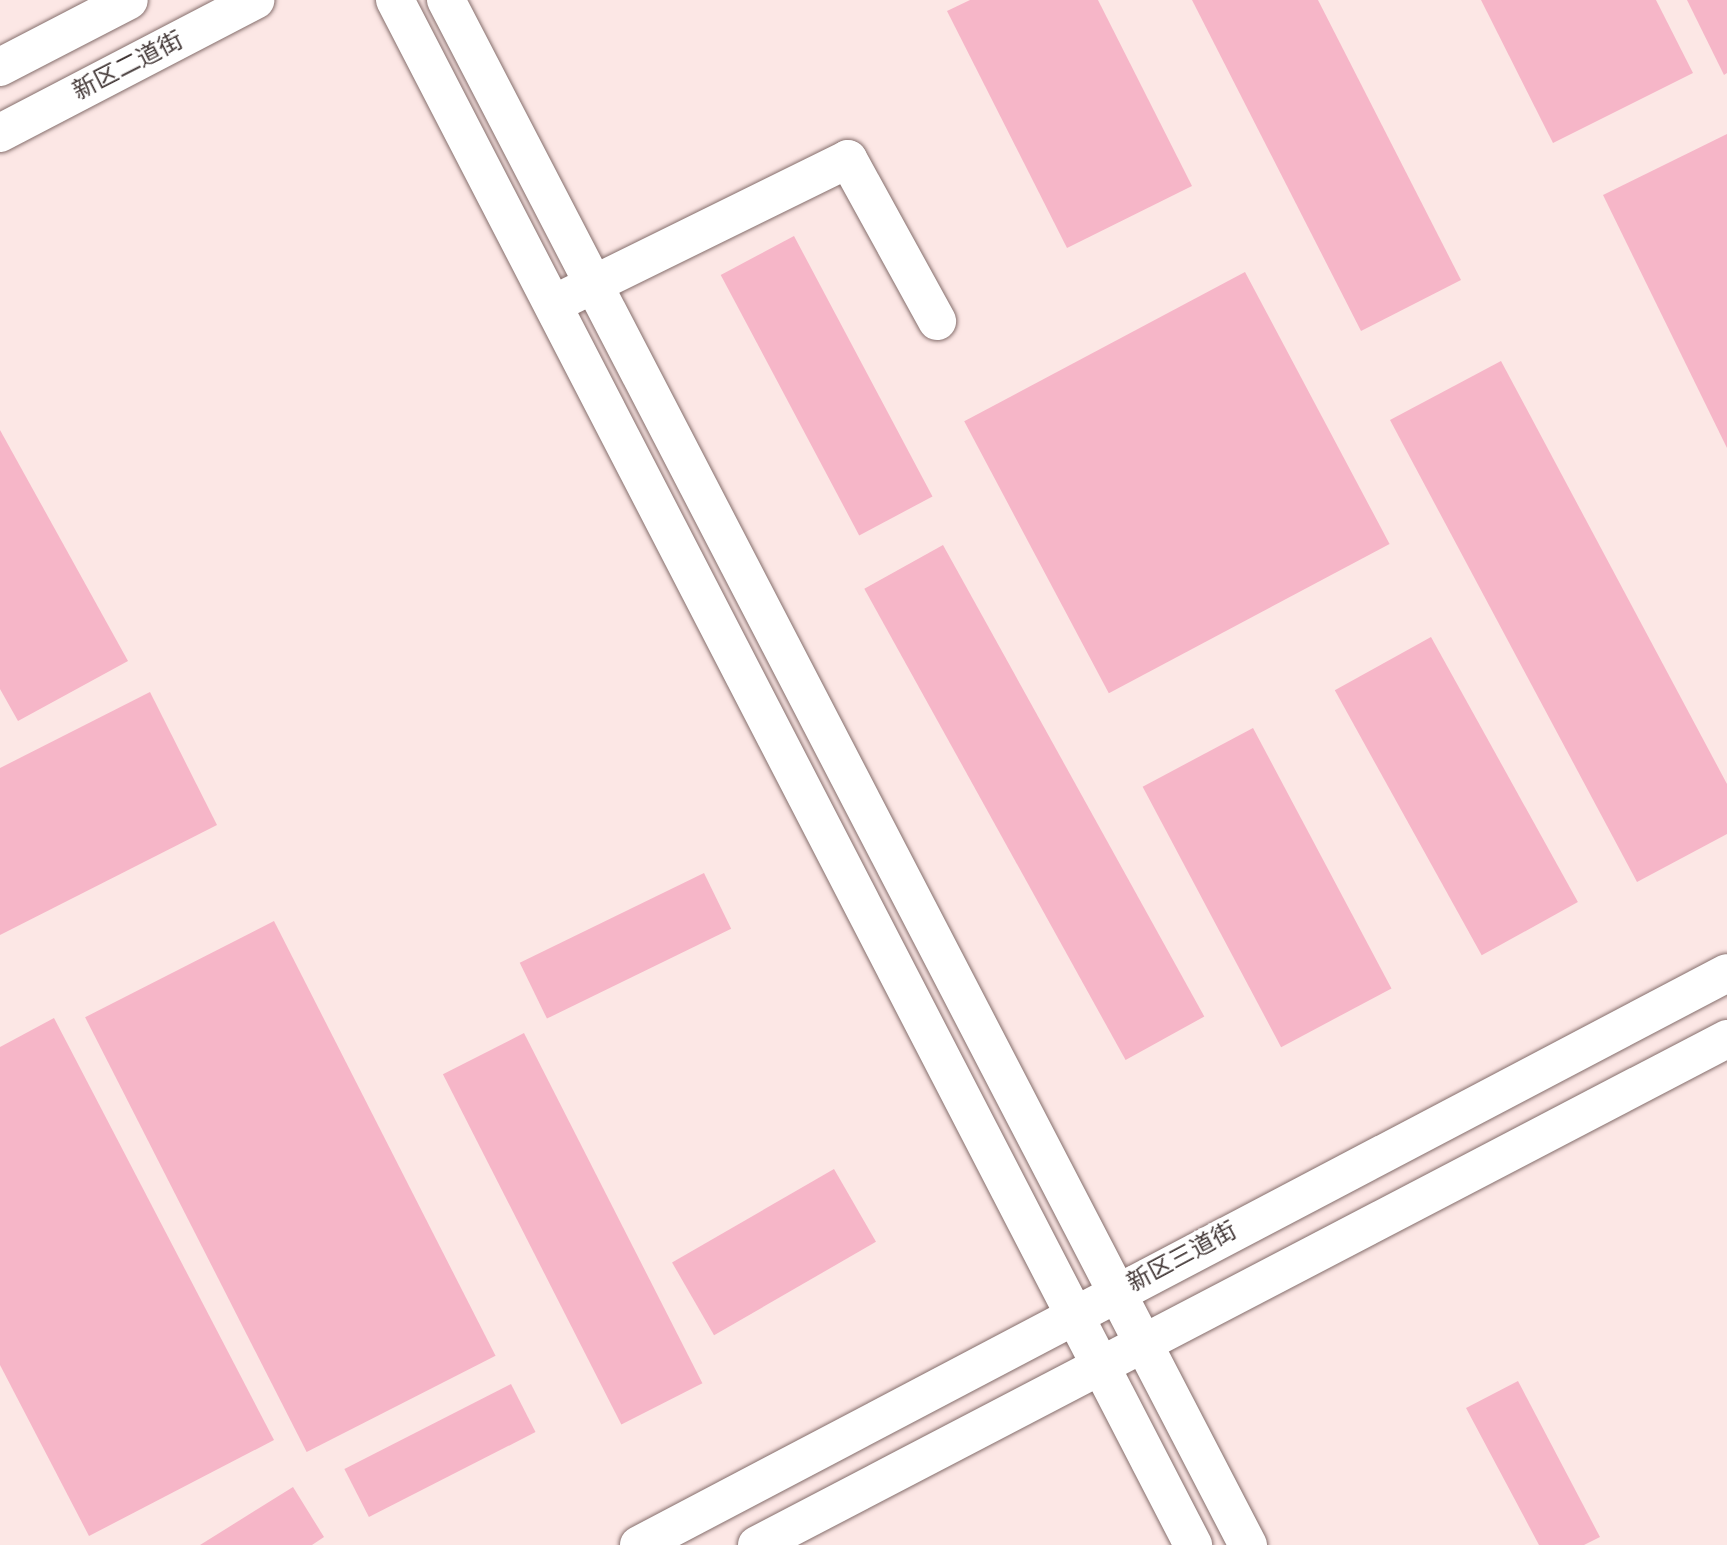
<!DOCTYPE html>
<html>
<head>
<meta charset="utf-8">
<style>
	body { margin:0 }
	#map { position:relative; width:1727px; height:1545px; overflow:hidden; background:#fce7e5; font-family:"Times New Roman","Noto Sans SC",serif }
	div>[style] { position:absolute }
	.building>* { inset:0; background:#f6b6c8; transform-origin:0 0 }
	.roads { filter:drop-shadow(0 0 2px #856e6c) drop-shadow(0 0 2px #856e6c) }
	.minor>* { height:38px; margin:-19px; padding:0 19px; transform-origin:19px; border-radius:19px; background:#fff }
	.major>* { height:38px; margin:-19px; padding:0 19px; transform-origin:19px; border-radius:19px; background:#fff }
	span { translate:-50% -50%; white-space:nowrap; text-align:center; line-height:1.15; -webkit-text-stroke:7px #fff; paint-order:stroke }
	.street-label { font-size:24px; color:#433837 }
</style>
</head>
<body>
<div id="map">
	<div class="building">
		<div style="clip-path:polygon(970px 0,1098px 0,1192px 186px,1067px 248px,947px 11px)"></div>
		<div style="clip-path:polygon(1192px 0,1318px 0,1461px 280px,1361px 331px)"></div>
		<div style="clip-path:polygon(1481px 0,1656px 0,1693px 73px,1553px 143px)"></div>
		<div style="clip-path:polygon(1687px 0,1727px 0,1727px 73px,1724px 75px)"></div>
		<div style="clip-path:polygon(1727px 134px,1727px 448px,1603px 195px)"></div>
		<div style="left:794px;top:236px;width:295px;height:83px;rotate:62deg"></div>
		<div style="left:1245px;top:272px;width:308px;height:318px;rotate:62deg"></div>
		<div style="clip-path:polygon(1501px 361px,1727px 784px,1727px 834px,1637px 882px,1390px 420px)"></div>
		<div style="clip-path:polygon(0 430px,128px 661px,18px 721px,0 689px)"></div>
		<div style="left:943px;top:545px;width:539px;height:90px;rotate:61deg"></div>
		<div style="left:1431px;top:637px;width:303px;height:110px;rotate:61deg"></div>
		<div style="clip-path:polygon(150px 692px,217px 825px,0 935px,0 768px)"></div>
		<div style="left:1253px;top:728px;width:295px;height:125px;rotate:62deg"></div>
		<div style="left:704px;top:873px;width:62px;height:205px;rotate:64deg"></div>
		<div style="left:274px;top:921px;width:488px;height:212px;rotate:63deg"></div>
		<div style="clip-path:polygon(54px 1018px,274px 1440px,89px 1536px,0 1365px,0 1047px)"></div>
		<div style="left:524px;top:1033px;width:393px;height:91px;rotate:63deg"></div>
		<div style="left:834px;top:1169px;width:84px;height:187px;rotate:60deg"></div>
		<div style="clip-path:polygon(1518px 1381px,1600px 1537px,1584px 1545px,1539px 1545px,1466px 1408px)"></div>
		<div style="left:511px;top:1384px;width:54px;height:187px;rotate:63deg"></div>
		<div style="clip-path:polygon(293px 1487px,324px 1537px,312px 1545px,200px 1545px)"></div>
	</div>
	<div class="roads">
		<div class="minor">
			<div style="left:395px;top:0;width:1739px;rotate:62.68deg"></div>
			<div style="left:446px;top:0;width:1741px;rotate:62.57deg"></div>
			<div style="left:570px;top:296px;width:310px;rotate:-26.2deg"></div>
			<div style="left:848px;top:159px;width:185px;rotate:61.2deg"></div>
		</div>
		<div class="major">
			<div style="left:0;top:67px;width:145px;rotate:-27.4deg"></div>
			<div style="left:0;top:133px;width:288px;rotate:-27.5deg"></div>
			<div style="left:639px;top:1545px;width:1229px;rotate:-27.73deg"></div>
			<div style="left:757px;top:1545px;width:1094px;rotate:-27.55deg"></div>
		</div>
	</div>
	<div class="street-label">
		<span style="left:128px;top:66px;rotate:-27deg">新区二道街</span>
		<span style="left:1182px;top:1257px;rotate:-28deg">新区三道街</span>
	</div>
</div>
</body>
</html>
